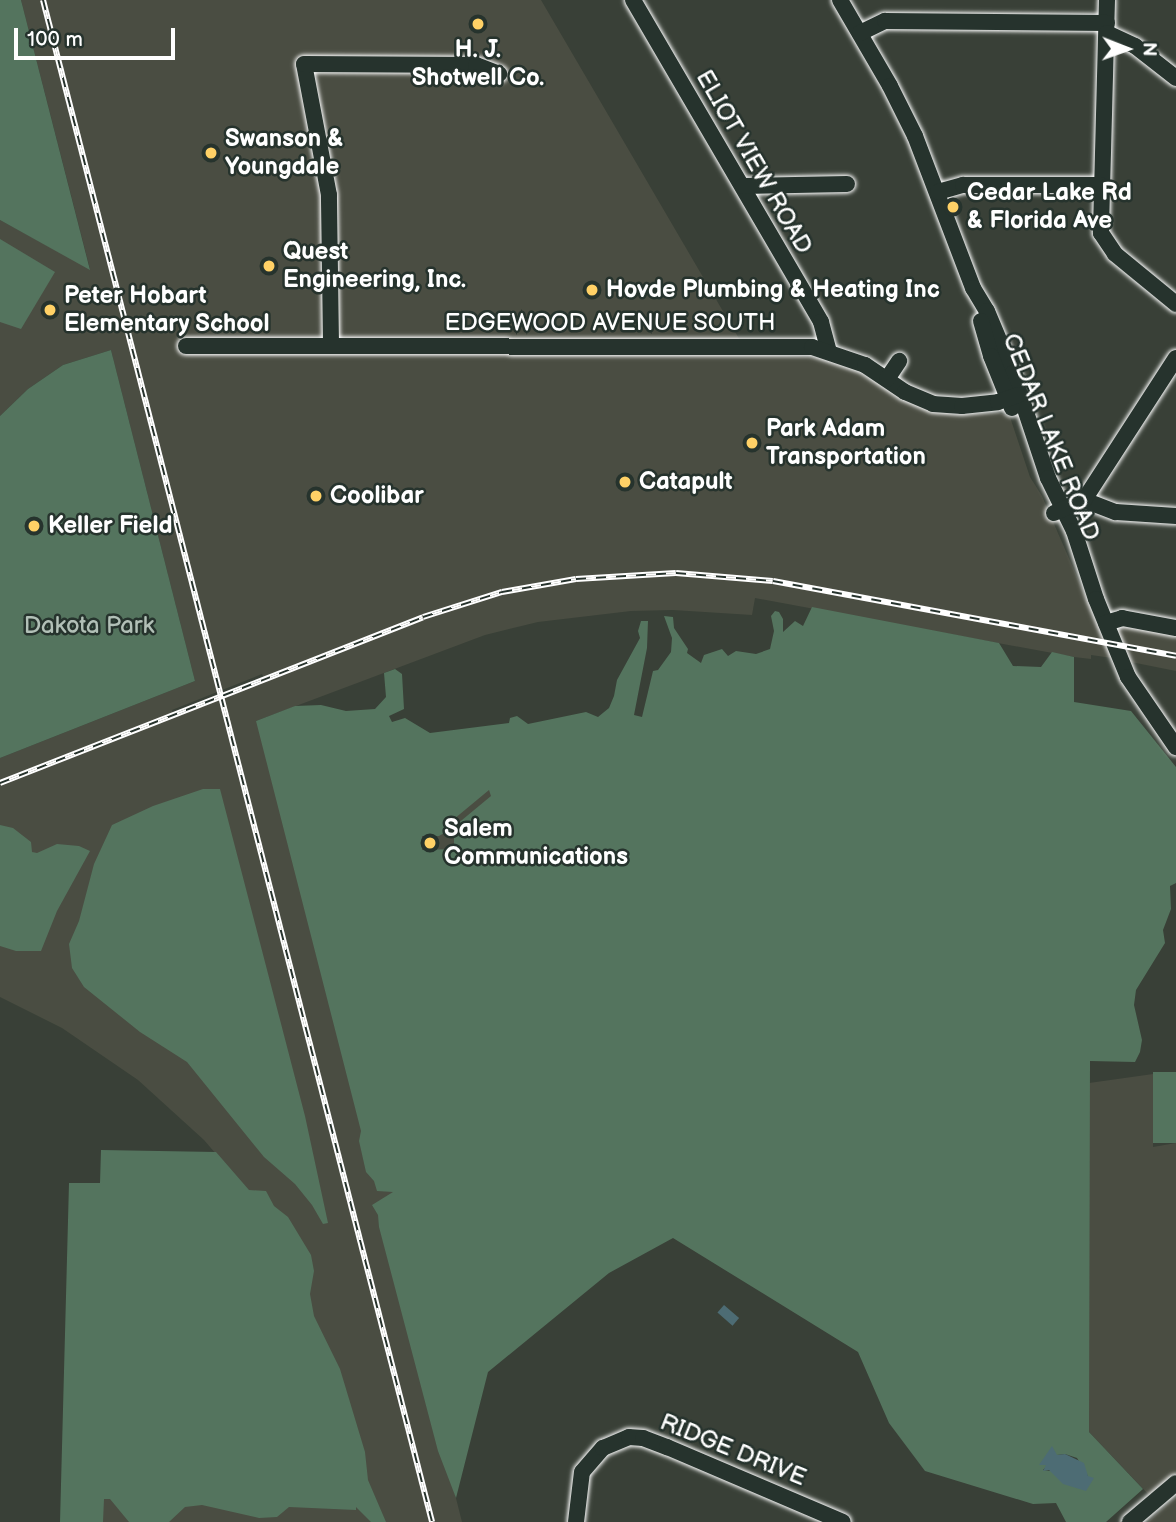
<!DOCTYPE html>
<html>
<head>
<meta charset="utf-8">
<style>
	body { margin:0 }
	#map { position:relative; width:1176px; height:1522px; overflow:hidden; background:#394037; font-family:"Balsamiq Sans",sans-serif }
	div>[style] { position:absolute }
	.built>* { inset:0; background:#4a4d42 }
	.green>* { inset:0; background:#54745e; transform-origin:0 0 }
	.water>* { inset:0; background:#4d6c74; transform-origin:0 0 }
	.roads { filter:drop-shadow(0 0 2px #fff) drop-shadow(0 0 2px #fff) }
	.minor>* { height:16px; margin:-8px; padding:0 8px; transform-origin:8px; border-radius:8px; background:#26332d }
	.rail>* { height:6px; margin-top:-3px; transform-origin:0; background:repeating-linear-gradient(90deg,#26332d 0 10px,#fff 0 20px); box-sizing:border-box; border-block:2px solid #fff }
	.dots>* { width:19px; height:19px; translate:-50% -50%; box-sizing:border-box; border:4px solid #26332d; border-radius:50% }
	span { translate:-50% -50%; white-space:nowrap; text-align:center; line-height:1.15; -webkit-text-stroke:5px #26332d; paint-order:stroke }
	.poi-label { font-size:24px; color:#fff; font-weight:700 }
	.left { translate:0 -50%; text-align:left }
	.street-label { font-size:24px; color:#fff }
	.park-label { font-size:24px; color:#b2c0b7 }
	.north { position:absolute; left:1092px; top:14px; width:70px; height:70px; -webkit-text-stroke:5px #26332d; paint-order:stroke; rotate:91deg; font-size:19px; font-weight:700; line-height:28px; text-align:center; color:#fff }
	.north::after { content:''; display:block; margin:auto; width:24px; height:32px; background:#fff; clip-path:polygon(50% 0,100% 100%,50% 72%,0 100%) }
	.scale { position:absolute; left:14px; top:28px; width:161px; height:32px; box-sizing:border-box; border:4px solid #fff; border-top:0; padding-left:9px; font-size:21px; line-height:24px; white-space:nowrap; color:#fff; -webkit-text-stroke:5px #26332d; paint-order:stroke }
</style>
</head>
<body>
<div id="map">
	<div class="built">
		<div style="clip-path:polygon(evenodd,21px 0,541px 0,748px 354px,825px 358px,855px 370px,920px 407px,955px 415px,999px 413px,1010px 417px,1030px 477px,1042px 496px,1112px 658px,1091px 655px,1091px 659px,1074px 657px,755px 598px,752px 615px,673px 610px,631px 611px,538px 622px,485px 635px,256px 721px,819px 793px,701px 1170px,434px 1411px,462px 1522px,103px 1522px,103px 1498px,356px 1509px,287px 1242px,271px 1218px,204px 1140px,138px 1080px,62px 1028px,0 997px,0 758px,195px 681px,111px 350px,63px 365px,28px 389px,0 416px,0 220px,90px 269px,21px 0,262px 674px,266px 682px,174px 717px,172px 710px,262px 674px)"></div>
		<div style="clip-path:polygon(1121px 625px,1176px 634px,1176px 671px,1131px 662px,1118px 631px)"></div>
		<div style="clip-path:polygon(1153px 1074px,1153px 1147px,1176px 1143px,1176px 1473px,1149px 1495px,1089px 1432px,1089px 1083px)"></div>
		<div style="clip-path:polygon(1176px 1497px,1176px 1522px,1148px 1522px,1153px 1517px)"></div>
	</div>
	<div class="green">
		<div style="clip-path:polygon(0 0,21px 0,90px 270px,0 220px)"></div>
		<div style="clip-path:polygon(0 239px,55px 272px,21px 329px,0 322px)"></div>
		<div style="clip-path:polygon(111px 350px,195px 681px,0 758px,0 416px,28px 389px,63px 365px)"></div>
		<div style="clip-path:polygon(evenodd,812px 607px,999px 643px,1013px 666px,1041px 667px,1052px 652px,1074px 657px,1074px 702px,1131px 711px,1176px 767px,1176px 883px,1170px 886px,1171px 909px,1163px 930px,1165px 943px,1136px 990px,1134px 1005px,1142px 1040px,1140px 1052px,1135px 1062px,1090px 1061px,1089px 1432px,1143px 1489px,1106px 1522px,1066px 1522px,1056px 1503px,1033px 1504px,925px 1471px,889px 1423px,858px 1352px,673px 1238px,609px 1273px,488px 1372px,456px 1498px,438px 1451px,379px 1227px,378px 1215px,372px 1205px,393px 1192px,377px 1191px,374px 1181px,366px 1172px,359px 1141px,361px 1131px,256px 721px,295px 706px,321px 705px,346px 711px,375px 709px,386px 697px,384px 673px,395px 669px,402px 674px,404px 709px,389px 716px,392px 722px,405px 718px,430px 733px,509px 723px,510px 718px,517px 716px,528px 724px,586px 712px,598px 717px,609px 708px,614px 696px,617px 680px,640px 638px,638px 631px,641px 621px,648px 621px,647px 648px,634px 715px,642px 717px,653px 671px,658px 670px,671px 652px,672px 638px,664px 616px,673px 617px,674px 628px,688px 649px,687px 653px,701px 663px,704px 655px,722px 649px,728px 656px,736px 651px,756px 654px,770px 649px,774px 631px,771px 616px,775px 611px,779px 612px,783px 619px,783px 632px,795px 621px,803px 626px,812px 607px,489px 790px,491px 796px,456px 825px,451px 835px,454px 836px,454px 849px,422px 850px,422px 836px,439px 836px,444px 833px,448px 824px,489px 790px,812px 607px,1065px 1454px,1077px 1458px,1088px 1476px,1043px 1470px,1057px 1455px,1065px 1454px)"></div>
		<div style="clip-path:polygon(203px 789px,220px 789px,305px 1116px,328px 1223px,323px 1224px,312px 1205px,295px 1184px,264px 1157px,187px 1062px,140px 1032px,84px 987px,72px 968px,69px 944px,79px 921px,94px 864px,112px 825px,153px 806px)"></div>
		<div style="clip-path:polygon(0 825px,13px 828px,31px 842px,32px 852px,37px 853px,57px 844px,79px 846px,90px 851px,57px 911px,41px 951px,16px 951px,0 946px)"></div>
		<div style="left:1176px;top:1072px;width:71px;height:23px;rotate:90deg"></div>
		<div style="clip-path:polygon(101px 1150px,216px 1152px,249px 1190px,266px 1191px,274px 1206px,288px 1217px,311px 1255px,314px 1271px,310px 1294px,314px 1316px,340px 1369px,365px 1452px,368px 1480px,386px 1522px,371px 1522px,356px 1507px,356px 1510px,289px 1507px,277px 1517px,259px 1518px,202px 1505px,185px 1507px,169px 1522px,129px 1522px,110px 1499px,104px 1499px,103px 1522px,60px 1522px,69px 1183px,100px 1183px)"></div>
	</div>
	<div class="water">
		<div style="left:724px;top:1305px;width:20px;height:10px;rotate:41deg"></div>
		<div style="clip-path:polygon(1052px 1446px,1057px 1455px,1065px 1454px,1084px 1463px,1088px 1476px,1094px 1478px,1086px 1491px,1063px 1484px,1049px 1470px,1043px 1471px,1046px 1465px,1039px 1465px)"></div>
	</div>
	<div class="roads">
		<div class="minor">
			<div style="left:633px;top:0;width:373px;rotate:59.7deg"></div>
			<div style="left:821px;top:322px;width:30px;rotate:75deg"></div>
			<div style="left:840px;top:0;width:99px;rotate:59.8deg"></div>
			<div style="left:890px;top:86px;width:56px;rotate:63.4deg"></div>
			<div style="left:915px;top:136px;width:163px;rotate:69.1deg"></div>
			<div style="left:973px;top:288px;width:27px;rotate:59deg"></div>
			<div style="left:987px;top:311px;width:67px;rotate:67.2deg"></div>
			<div style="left:1013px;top:373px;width:111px;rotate:71.6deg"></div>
			<div style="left:1048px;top:478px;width:59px;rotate:63.9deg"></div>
			<div style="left:1074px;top:531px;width:71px;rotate:72.1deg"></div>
			<div style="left:1096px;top:599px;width:84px;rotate:67.7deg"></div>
			<div style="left:1128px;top:677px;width:85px;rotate:55.6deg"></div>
			<div style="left:1107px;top:0;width:233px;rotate:91.5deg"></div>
			<div style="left:1101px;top:233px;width:25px;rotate:56deg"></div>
			<div style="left:1115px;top:254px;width:79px;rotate:39.3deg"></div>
			<div style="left:860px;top:33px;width:28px;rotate:-26deg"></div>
			<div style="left:885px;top:21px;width:222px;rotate:0.5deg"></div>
			<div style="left:1107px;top:33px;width:31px;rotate:25deg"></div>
			<div style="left:1135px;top:46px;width:52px;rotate:38deg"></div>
			<div style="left:743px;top:186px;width:104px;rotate:-1.1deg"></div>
			<div style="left:938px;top:192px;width:26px;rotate:-16deg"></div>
			<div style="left:963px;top:185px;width:138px"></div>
			<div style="left:981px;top:321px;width:36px;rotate:74deg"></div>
			<div style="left:991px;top:356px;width:56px;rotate:68deg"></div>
			<div style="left:331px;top:344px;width:149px;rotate:-90.8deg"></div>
			<div style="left:329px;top:195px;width:133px;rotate:-100.8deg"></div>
			<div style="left:304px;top:64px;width:172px;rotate:0.3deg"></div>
			<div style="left:476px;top:65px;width:25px;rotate:21deg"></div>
			<div style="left:186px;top:346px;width:626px;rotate:0.09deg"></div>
			<div style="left:812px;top:347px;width:56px;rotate:18.8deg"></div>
			<div style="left:865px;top:365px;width:48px;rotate:34deg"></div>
			<div style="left:905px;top:392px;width:30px;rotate:23deg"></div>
			<div style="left:933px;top:404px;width:29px;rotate:4deg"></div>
			<div style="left:962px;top:406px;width:36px;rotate:-6deg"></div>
			<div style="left:998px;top:402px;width:21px;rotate:-19deg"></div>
			<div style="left:887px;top:379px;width:22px;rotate:-56deg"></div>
			<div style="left:1084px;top:500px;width:34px;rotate:21deg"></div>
			<div style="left:1116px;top:512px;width:60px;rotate:3.8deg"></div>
			<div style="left:1054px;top:513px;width:33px;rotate:-23deg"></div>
			<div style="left:1084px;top:500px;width:169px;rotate:-57.1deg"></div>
			<div style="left:1106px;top:623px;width:17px;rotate:-17deg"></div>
			<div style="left:1122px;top:618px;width:55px;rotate:10.5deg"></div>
			<div style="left:576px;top:1522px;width:50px;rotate:-83.2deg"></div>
			<div style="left:582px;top:1472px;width:32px;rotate:-49deg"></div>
			<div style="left:603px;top:1448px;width:28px;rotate:-23deg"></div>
			<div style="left:629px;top:1437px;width:14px;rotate:4deg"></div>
			<div style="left:643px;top:1438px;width:26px;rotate:21deg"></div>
			<div style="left:667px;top:1447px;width:191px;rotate:23.1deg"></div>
			<div style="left:1130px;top:1522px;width:60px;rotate:-40.3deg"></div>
		</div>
	</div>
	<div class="rail">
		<div style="left:43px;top:0;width:1571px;rotate:75.66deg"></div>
		<div style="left:0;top:783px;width:454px;rotate:-21.4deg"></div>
		<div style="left:423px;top:617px;width:83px;rotate:-17.6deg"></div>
		<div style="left:502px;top:592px;width:75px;rotate:-10deg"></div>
		<div style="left:576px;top:579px;width:100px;rotate:-3.4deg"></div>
		<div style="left:676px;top:573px;width:97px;rotate:4.7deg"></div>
		<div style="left:773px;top:581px;width:410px;rotate:10.5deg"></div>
	</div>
	<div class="dots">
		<div style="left:478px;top:24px;background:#ffd166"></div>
		<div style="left:211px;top:153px;background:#ffd166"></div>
		<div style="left:953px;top:207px;background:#ffd166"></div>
		<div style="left:269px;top:266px;background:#ffd166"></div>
		<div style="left:592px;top:290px;background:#ffd166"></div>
		<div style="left:50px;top:310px;background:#ffd166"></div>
		<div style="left:752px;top:443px;background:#ffd166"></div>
		<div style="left:625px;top:482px;background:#ffd166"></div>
		<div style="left:316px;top:496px;background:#ffd166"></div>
		<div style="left:34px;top:526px;background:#ffd166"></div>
		<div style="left:430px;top:843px;background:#ffd166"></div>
	</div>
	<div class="poi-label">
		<span style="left:478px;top:64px">H. J.<br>Shotwell Co.</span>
		<span class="left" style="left:225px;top:153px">Swanson &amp;<br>Youngdale</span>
		<span class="left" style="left:967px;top:207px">Cedar Lake Rd<br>&amp; Florida Ave</span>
		<span class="left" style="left:283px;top:266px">Quest<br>Engineering, Inc.</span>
		<span class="left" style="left:606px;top:290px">Hovde Plumbing &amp; Heating Inc</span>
		<span class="left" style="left:64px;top:310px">Peter Hobart<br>Elementary School</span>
		<span class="left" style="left:766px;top:443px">Park Adam<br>Transportation</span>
		<span class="left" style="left:639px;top:482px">Catapult</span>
		<span class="left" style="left:330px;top:496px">Coolibar</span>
		<span class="left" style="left:48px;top:526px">Keller Field</span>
		<span class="left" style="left:444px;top:843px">Salem<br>Communications</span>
	</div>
	<div class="street-label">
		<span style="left:754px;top:162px;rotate:60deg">ELIOT VIEW ROAD</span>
		<span style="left:610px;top:323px">EDGEWOOD AVENUE SOUTH</span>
		<span style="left:1051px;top:437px;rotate:68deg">CEDAR LAKE ROAD</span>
		<span style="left:733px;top:1450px;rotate:22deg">RIDGE DRIVE</span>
	</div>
	<div class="park-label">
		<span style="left:89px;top:626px">Dakota Park</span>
	</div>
	<div class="north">N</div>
	<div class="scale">100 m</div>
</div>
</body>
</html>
